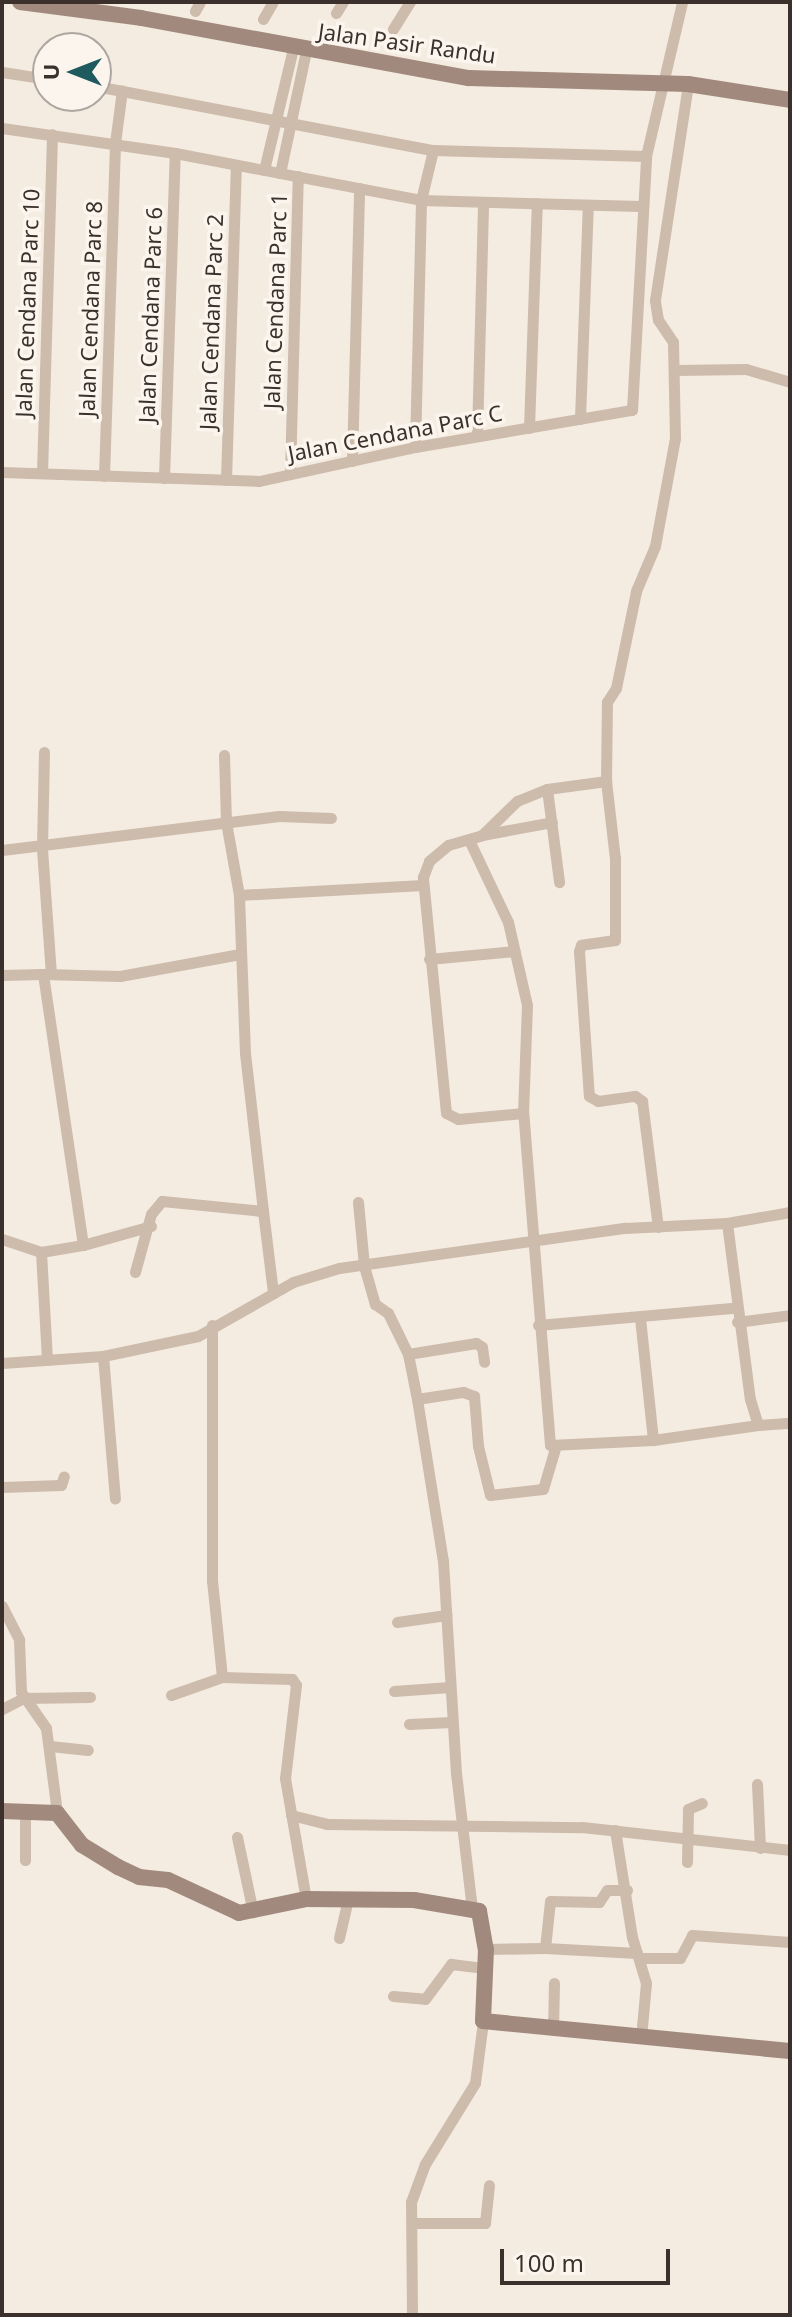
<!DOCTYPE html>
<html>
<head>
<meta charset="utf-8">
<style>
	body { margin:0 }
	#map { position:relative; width:792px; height:2317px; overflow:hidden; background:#f4ebe1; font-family:"Noto Sans",sans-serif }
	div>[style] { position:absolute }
	.street>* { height:11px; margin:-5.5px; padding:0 5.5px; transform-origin:5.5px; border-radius:5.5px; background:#cdbbac }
	.secondary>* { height:16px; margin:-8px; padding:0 8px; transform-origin:8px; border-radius:8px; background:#a18a7d }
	span { translate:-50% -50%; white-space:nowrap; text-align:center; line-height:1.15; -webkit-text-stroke:7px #fbf5ee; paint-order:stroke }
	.street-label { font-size:22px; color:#3b302b }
	.frame { position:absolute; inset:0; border:4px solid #3b302b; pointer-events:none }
	.north { position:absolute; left:32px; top:32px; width:80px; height:80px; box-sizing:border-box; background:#fbf5ee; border:2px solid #aea6a0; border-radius:50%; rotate:270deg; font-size:22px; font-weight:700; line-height:32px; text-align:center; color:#3b302b }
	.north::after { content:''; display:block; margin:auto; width:28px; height:36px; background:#1f5a5e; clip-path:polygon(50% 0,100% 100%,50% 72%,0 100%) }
	.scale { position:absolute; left:500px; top:2249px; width:170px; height:36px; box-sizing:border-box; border:4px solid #3b302b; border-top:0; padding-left:10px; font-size:24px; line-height:28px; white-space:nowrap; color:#3b302b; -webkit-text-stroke:6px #fbf5ee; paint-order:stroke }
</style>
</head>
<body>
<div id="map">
	<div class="street">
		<div style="left:195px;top:11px;width:10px;rotate:-61deg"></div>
		<div style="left:336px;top:13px;width:13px;rotate:-58deg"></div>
		<div style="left:263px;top:19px;width:20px;rotate:-60deg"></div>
		<div style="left:393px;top:29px;width:32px;rotate:-58deg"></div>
		<div style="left:2px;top:72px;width:47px;rotate:8.7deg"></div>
		<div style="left:96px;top:86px;width:343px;rotate:10.8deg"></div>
		<div style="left:433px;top:150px;width:213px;rotate:1.6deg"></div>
		<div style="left:2px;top:128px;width:175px;rotate:8.2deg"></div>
		<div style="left:175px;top:153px;width:250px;rotate:10.8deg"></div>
		<div style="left:421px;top:200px;width:219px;rotate:1.6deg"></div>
		<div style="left:264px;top:170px;width:125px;rotate:-76.6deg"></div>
		<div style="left:280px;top:173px;width:125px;rotate:-78deg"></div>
		<div style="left:676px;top:370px;width:70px;rotate:-0.8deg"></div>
		<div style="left:746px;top:369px;width:46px;rotate:16.5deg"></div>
		<div style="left:580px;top:419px;width:214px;rotate:-87.9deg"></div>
		<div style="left:529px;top:428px;width:225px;rotate:-88deg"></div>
		<div style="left:477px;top:436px;width:234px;rotate:-88.5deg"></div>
		<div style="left:415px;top:447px;width:247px;rotate:-88.6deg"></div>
		<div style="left:421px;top:200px;width:51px;rotate:-76.5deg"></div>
		<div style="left:352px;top:461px;width:273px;rotate:-88.5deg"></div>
		<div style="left:2px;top:472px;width:257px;rotate:2deg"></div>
		<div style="left:259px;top:481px;width:160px;rotate:-12.3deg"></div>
		<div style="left:415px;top:447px;width:220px;rotate:-9.7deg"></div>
		<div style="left:632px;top:410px;width:254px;rotate:-86.8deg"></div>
		<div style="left:646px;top:156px;width:158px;rotate:-76.8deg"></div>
		<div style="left:42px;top:473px;width:339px;rotate:-88.3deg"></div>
		<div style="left:290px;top:474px;width:298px;rotate:-88.5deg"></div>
		<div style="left:104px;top:476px;width:333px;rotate:-88.1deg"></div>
		<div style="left:115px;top:143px;width:53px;rotate:-82.5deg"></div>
		<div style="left:164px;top:478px;width:325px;rotate:-88.1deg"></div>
		<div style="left:226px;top:480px;width:315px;rotate:-88.2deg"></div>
		<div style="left:44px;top:752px;width:97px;rotate:91.2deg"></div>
		<div style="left:42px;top:849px;width:125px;rotate:85.9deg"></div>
		<div style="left:606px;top:781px;width:79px;rotate:83.4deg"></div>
		<div style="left:615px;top:859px;width:81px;rotate:90deg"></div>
		<div style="left:615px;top:940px;width:34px;rotate:172deg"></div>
		<div style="left:581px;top:945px;width:6px;rotate:108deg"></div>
		<div style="left:579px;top:951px;width:145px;rotate:86.1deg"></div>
		<div style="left:589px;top:1096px;width:10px;rotate:29deg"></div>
		<div style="left:598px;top:1101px;width:37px;rotate:-8deg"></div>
		<div style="left:635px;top:1096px;width:9px;rotate:36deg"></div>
		<div style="left:642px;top:1101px;width:127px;rotate:82.8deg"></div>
		<div style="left:547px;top:789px;width:94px;rotate:82.6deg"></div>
		<div style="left:482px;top:835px;width:71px;rotate:-10.5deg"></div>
		<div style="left:469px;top:840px;width:91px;rotate:64.6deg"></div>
		<div style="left:508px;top:922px;width:85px;rotate:77.1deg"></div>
		<div style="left:527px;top:1005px;width:108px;rotate:92.1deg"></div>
		<div style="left:2px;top:850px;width:279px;rotate:-7deg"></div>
		<div style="left:279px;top:816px;width:52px;rotate:2.2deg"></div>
		<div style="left:239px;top:895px;width:184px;rotate:-3.1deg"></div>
		<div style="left:429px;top:959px;width:86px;rotate:-5.3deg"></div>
		<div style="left:2px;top:975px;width:41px;rotate:-1.4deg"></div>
		<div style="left:358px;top:1202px;width:64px;rotate:84.6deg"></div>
		<div style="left:364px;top:1266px;width:40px;rotate:74deg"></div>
		<div style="left:375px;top:1304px;width:16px;rotate:35deg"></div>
		<div style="left:388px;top:1313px;width:46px;rotate:64deg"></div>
		<div style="left:408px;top:1354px;width:46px;rotate:78.7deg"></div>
		<div style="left:417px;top:1399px;width:164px;rotate:80.9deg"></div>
		<div style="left:443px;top:1561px;width:212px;rotate:86.5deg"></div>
		<div style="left:456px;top:1773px;width:137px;rotate:83.3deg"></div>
		<div style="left:263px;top:1211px;width:83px;rotate:83deg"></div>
		<div style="left:727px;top:1223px;width:177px;rotate:82.6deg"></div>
		<div style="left:750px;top:1399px;width:27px;rotate:73deg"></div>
		<div style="left:758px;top:1425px;width:32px;rotate:-4deg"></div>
		<div style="left:151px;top:1226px;width:71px;rotate:164.4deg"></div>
		<div style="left:83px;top:1245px;width:274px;rotate:-98.4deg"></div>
		<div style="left:43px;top:974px;width:77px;rotate:1.5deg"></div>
		<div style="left:120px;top:976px;width:122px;rotate:-10.4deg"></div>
		<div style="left:2px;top:1239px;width:41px;rotate:18.4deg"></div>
		<div style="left:41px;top:1252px;width:43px;rotate:-9.5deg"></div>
		<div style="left:41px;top:1252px;width:108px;rotate:86.8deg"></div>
		<div style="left:135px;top:1272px;width:60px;rotate:-74.6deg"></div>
		<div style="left:151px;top:1214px;width:17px;rotate:-50deg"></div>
		<div style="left:162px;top:1201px;width:101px;rotate:5.7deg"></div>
		<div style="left:263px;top:1211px;width:159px;rotate:-96.5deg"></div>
		<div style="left:245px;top:1053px;width:158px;rotate:-92.2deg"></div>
		<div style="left:239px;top:895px;width:74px;rotate:-100.1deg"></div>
		<div style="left:226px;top:822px;width:67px;rotate:-91.7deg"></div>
		<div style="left:640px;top:1318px;width:123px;rotate:83.9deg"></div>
		<div style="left:653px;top:1440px;width:103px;rotate:177.2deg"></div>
		<div style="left:550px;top:1445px;width:333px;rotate:-94.6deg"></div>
		<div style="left:523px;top:1113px;width:65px;rotate:174.7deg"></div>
		<div style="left:458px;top:1119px;width:13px;rotate:-153deg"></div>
		<div style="left:446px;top:1113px;width:237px;rotate:-95.6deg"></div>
		<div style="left:423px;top:877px;width:17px;rotate:-69deg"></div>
		<div style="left:429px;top:861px;width:25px;rotate:-40deg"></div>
		<div style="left:448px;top:845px;width:35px;rotate:-16deg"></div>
		<div style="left:482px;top:835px;width:49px;rotate:-44.2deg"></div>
		<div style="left:517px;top:801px;width:32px;rotate:-22deg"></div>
		<div style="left:547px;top:789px;width:60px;rotate:-7.7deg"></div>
		<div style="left:606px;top:781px;width:79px;rotate:-89.3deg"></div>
		<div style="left:607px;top:702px;width:17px;rotate:-57deg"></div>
		<div style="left:616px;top:688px;width:99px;rotate:-78.3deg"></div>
		<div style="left:636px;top:591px;width:49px;rotate:-67.1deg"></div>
		<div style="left:655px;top:546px;width:110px;rotate:-79.5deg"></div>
		<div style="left:675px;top:438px;width:96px;rotate:-91.2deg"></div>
		<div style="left:673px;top:342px;width:27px;rotate:-124deg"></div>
		<div style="left:658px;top:320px;width:20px;rotate:-99deg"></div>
		<div style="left:655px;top:300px;width:219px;rotate:-81.3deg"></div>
		<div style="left:737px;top:1322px;width:53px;rotate:-7.5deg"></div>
		<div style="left:538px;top:1325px;width:197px;rotate:-5deg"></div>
		<div style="left:408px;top:1354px;width:69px;rotate:-9.2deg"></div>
		<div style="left:476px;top:1343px;width:7px;rotate:34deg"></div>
		<div style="left:482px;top:1347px;width:15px;rotate:82deg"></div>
		<div style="left:103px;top:1356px;width:143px;rotate:85.2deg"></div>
		<div style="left:2px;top:1363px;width:101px;rotate:-4deg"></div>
		<div style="left:103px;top:1356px;width:97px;rotate:-11.9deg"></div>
		<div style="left:198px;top:1336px;width:109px;rotate:-29.6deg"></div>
		<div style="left:293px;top:1282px;width:48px;rotate:-16.9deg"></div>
		<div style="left:339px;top:1268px;width:289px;rotate:-8deg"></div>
		<div style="left:625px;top:1228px;width:102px;rotate:-2.8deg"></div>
		<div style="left:727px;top:1223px;width:64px;rotate:-9.9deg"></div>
		<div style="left:417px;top:1399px;width:47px;rotate:-8.7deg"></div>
		<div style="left:463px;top:1392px;width:12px;rotate:20deg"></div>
		<div style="left:474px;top:1396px;width:50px;rotate:85.4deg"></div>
		<div style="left:478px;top:1446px;width:50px;rotate:76.2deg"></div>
		<div style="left:490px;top:1495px;width:53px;rotate:-6.5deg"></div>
		<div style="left:543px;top:1489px;width:46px;rotate:-73.5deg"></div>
		<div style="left:653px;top:1440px;width:106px;rotate:-8.1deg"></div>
		<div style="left:2px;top:1487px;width:59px;rotate:-1.9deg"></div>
		<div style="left:61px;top:1485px;width:9px;rotate:-72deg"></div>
		<div style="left:2px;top:1606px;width:38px;rotate:63deg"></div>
		<div style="left:19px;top:1640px;width:52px;rotate:87.8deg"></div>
		<div style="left:21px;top:1692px;width:44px;rotate:55.2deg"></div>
		<div style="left:46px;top:1728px;width:86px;rotate:82.6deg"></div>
		<div style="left:397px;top:1622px;width:50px;rotate:-8deg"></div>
		<div style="left:222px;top:1677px;width:70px;rotate:1.6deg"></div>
		<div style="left:292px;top:1679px;width:7px;rotate:56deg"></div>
		<div style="left:296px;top:1685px;width:94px;rotate:96.7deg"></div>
		<div style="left:285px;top:1778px;width:123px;rotate:80.2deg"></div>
		<div style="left:394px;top:1691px;width:56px;rotate:-4.1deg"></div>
		<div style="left:171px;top:1695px;width:54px;rotate:-19.4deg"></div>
		<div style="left:222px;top:1677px;width:97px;rotate:-95.9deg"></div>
		<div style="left:212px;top:1581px;width:256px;rotate:-90deg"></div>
		<div style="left:2px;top:1709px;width:25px;rotate:-27deg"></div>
		<div style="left:24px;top:1698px;width:66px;rotate:-0.9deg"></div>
		<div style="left:409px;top:1724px;width:42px;rotate:-2.7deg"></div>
		<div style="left:50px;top:1746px;width:38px;rotate:6deg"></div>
		<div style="left:757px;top:1784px;width:64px;rotate:87.3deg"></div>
		<div style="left:25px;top:1811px;width:49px;rotate:90deg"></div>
		<div style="left:291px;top:1815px;width:36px;rotate:14deg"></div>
		<div style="left:326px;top:1824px;width:256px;rotate:0.7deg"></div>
		<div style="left:582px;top:1827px;width:209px;rotate:6.3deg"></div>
		<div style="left:615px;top:1830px;width:108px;rotate:81deg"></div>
		<div style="left:632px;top:1937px;width:48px;rotate:73.1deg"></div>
		<div style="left:646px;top:1983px;width:55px;rotate:95.2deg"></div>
		<div style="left:237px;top:1837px;width:77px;rotate:78deg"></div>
		<div style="left:687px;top:1862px;width:53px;rotate:-88.9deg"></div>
		<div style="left:688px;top:1809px;width:15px;rotate:-23deg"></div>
		<div style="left:339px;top:1938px;width:37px;rotate:-77deg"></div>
		<div style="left:545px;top:1948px;width:92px;rotate:3.1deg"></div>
		<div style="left:486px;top:1949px;width:59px;rotate:-1deg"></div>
		<div style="left:545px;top:1948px;width:47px;rotate:-83.9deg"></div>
		<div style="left:550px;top:1901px;width:49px;rotate:1.2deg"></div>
		<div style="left:599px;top:1902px;width:14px;rotate:-56deg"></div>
		<div style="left:607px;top:1890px;width:20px"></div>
		<div style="left:639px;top:1958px;width:41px"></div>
		<div style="left:680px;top:1958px;width:26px;rotate:-62deg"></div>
		<div style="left:692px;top:1935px;width:98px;rotate:4.1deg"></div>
		<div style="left:393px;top:1996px;width:32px;rotate:5deg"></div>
		<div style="left:425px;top:1999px;width:44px;rotate:-53.4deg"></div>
		<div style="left:451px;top:1964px;width:34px;rotate:7deg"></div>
		<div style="left:553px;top:2030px;width:47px;rotate:-88.8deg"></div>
		<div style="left:412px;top:2223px;width:73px"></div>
		<div style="left:485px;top:2223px;width:38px;rotate:-84deg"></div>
		<div style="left:412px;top:2315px;width:113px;rotate:-90.5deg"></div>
		<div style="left:411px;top:2202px;width:40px;rotate:-69.8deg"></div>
		<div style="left:425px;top:2164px;width:95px;rotate:-58.3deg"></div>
		<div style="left:475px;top:2083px;width:63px;rotate:-82.6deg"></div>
	</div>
	<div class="secondary">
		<div style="left:20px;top:2px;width:122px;rotate:7.5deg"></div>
		<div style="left:141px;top:18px;width:333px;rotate:10.4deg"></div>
		<div style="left:469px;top:78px;width:219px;rotate:1.6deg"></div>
		<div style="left:688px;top:84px;width:103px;rotate:8.9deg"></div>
		<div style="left:2px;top:1811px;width:55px;rotate:2.1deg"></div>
		<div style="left:57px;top:1813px;width:41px;rotate:52deg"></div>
		<div style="left:82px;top:1845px;width:42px;rotate:31.4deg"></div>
		<div style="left:118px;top:1867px;width:23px;rotate:25deg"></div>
		<div style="left:139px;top:1877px;width:29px;rotate:6deg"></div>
		<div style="left:168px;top:1880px;width:78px;rotate:24.9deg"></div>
		<div style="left:239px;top:1913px;width:68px;rotate:-11.8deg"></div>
		<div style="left:306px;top:1899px;width:108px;rotate:0.5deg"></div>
		<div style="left:414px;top:1900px;width:66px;rotate:9.6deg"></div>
		<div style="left:479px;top:1911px;width:39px;rotate:80deg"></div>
		<div style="left:486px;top:1949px;width:72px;rotate:92.4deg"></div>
		<div style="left:483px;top:2021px;width:308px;rotate:5.6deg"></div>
	</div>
	<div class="street-label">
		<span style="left:407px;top:43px;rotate:8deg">Jalan Pasir Randu</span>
		<span style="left:275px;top:301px;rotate:-88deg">Jalan Cendana Parc 1</span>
		<span style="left:27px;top:303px;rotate:-88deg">Jalan Cendana Parc 10</span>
		<span style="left:90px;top:309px;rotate:-88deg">Jalan Cendana Parc 8</span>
		<span style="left:150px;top:315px;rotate:-88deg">Jalan Cendana Parc 6</span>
		<span style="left:211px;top:322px;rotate:-88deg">Jalan Cendana Parc 2</span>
		<span style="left:395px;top:433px;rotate:-11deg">Jalan Cendana Parc C</span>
	</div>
	<div class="frame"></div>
	<div class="north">U</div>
	<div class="scale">100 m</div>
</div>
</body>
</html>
